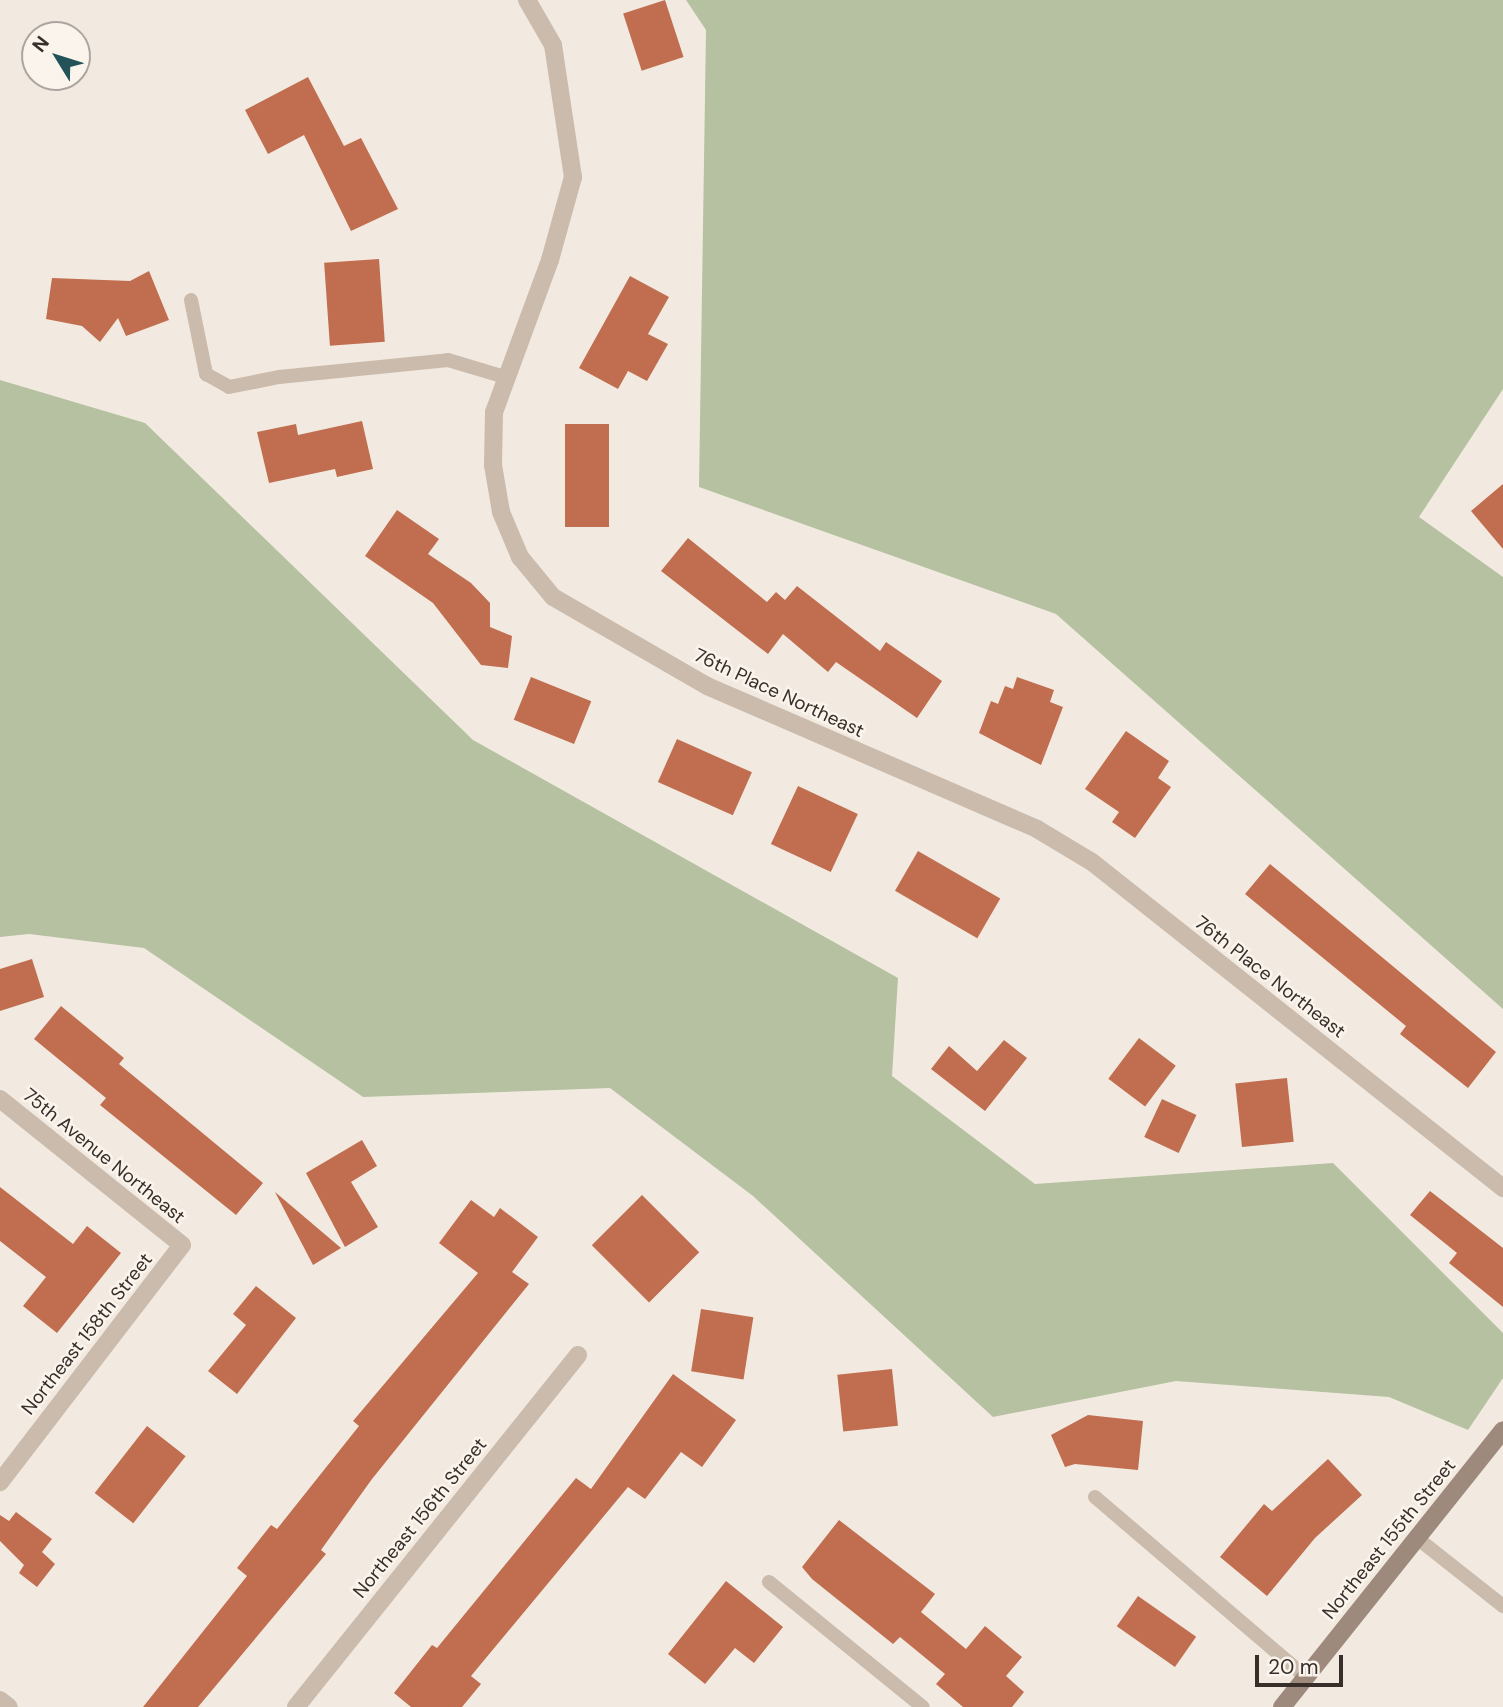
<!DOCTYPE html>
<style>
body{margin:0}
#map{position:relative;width:1503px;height:1707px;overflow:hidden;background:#f2eae0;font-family:"DM Sans",sans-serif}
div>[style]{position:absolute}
.green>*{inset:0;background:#b5c1a0}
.building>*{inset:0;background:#c06e4f;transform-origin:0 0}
.lane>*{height:14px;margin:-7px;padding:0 7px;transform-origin:7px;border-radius:7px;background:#cabbac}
.street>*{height:18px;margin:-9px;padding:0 9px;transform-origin:9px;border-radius:9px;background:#cabbac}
.secondary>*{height:18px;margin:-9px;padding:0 9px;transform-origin:9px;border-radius:9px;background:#9e8a7d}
span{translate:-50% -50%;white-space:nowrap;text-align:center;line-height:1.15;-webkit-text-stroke:5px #faf4ec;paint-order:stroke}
.street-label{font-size:19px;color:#382f2b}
.north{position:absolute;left:21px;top:21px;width:70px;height:70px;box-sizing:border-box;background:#faf4ec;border:2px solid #aca59f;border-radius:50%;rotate:308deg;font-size:19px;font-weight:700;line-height:28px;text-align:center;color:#382f2b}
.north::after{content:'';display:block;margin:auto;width:24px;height:32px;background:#225358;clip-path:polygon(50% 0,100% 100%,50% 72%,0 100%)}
.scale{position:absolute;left:1255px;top:1655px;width:88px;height:32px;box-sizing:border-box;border:4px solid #382f2b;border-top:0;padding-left:9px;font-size:21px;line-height:24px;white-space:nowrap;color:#382f2b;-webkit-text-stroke:5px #faf4ec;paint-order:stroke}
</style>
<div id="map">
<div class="green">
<i style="clip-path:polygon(686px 0,1503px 0,1503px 389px,1419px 517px,1503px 577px,1503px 1009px,1056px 614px,699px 487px,706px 30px)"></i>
<i style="clip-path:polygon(0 380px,145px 423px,473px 740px,898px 978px,892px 1076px,1035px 1184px,1333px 1163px,1503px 1333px,1503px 1378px,1468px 1430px,1389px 1397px,1176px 1381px,993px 1417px,753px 1196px,610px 1088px,363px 1097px,144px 948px,29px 934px,0 937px)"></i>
</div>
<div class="building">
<i style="left:665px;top:0;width:60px;height:44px;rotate:72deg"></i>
<i style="clip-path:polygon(308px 77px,344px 146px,361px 138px,398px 209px,351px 231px,304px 135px,268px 154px,245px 110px)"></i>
<i style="left:379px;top:259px;width:83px;height:55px;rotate:86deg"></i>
<i style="clip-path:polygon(149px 271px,169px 320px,126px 336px,118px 318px,100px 342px,82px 326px,46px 319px,52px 278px,130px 281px)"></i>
<i style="clip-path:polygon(630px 276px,669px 297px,648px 334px,668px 344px,647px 381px,628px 371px,618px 389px,579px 368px)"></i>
<i style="clip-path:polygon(362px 421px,373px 469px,337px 477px,335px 469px,269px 483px,257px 432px,296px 424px,298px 435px)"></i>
<i style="left:565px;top:424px;width:44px;height:103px"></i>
<i style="clip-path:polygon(1503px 484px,1503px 549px,1471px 511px)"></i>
<i style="clip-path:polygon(397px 510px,439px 539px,428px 554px,471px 583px,490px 603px,490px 627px,512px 636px,508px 668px,481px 665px,433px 603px,365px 556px)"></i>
<i style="clip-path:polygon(688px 538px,767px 602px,776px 592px,785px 600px,797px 586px,880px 651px,886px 642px,942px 681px,917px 718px,836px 662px,828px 672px,783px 634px,768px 654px,661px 571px)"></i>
<i style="left:531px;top:677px;width:65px;height:46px;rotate:22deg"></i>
<i style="clip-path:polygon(1017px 677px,1054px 690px,1050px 702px,1063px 707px,1041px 765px,979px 733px,991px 701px,998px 704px,1005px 686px,1013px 689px)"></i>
<i style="clip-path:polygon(1126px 731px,1169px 761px,1158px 778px,1171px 787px,1135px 838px,1112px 822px,1119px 812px,1085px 789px)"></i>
<i style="left:677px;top:739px;width:82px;height:47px;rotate:24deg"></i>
<i style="left:798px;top:786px;width:66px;height:64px;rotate:25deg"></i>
<i style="left:918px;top:851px;width:95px;height:46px;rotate:30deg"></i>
<i style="clip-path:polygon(1270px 864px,1496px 1052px,1468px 1088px,1400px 1034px,1406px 1026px,1245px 894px)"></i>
<i style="clip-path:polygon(32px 959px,44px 997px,0 1011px,0 969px)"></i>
<i style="clip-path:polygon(61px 1006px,124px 1058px,119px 1064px,263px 1183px,236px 1215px,100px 1105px,106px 1098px,34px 1039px)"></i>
<i style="left:1139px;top:1038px;width:46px;height:51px;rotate:37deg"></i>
<i style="clip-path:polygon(1004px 1040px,1027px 1058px,985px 1111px,931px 1069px,949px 1046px,977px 1071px)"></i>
<i style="left:1287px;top:1078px;width:64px;height:52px;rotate:84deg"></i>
<i style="left:1162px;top:1099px;width:38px;height:42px;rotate:25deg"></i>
<i style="clip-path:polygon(362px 1140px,377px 1166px,351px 1182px,378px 1227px,345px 1247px,306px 1173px)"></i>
<i style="clip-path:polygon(0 1187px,73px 1244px,87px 1226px,121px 1253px,57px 1333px,23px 1306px,46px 1277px,0 1241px)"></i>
<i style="clip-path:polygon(1430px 1191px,1503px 1248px,1503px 1307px,1449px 1263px,1457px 1253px,1410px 1215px)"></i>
<i style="clip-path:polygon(275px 1192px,341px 1248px,313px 1265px)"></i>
<i style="left:642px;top:1195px;width:81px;height:71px;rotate:45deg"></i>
<i style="clip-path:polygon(471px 1200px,494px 1217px,500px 1208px,538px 1237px,512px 1272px,529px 1284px,372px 1479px,321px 1550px,326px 1554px,198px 1707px,143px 1707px,247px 1576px,237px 1568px,271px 1525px,277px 1529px,359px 1426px,353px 1421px,478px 1273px,439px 1243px)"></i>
<i style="clip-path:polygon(256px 1286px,296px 1318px,237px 1394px,208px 1371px,246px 1325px,233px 1314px)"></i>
<i style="left:701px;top:1309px;width:53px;height:63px;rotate:9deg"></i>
<i style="left:892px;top:1369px;width:57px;height:55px;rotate:84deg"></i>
<i style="clip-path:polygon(673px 1374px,736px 1420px,702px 1467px,681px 1452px,645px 1499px,628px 1487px,471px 1676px,481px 1684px,462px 1707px,411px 1707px,394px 1693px,432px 1645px,437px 1648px,576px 1478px,591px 1489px)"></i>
<i style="clip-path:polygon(1088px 1415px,1143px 1421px,1138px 1470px,1075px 1464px,1065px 1467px,1051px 1435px)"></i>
<i style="left:147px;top:1426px;width:49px;height:85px;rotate:38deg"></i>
<i style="clip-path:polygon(1328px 1459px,1362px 1495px,1315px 1538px,1267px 1596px,1220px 1557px,1264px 1504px,1272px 1511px)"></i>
<i style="clip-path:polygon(16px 1512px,52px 1539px,42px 1552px,55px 1564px,37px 1587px,19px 1573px,24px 1565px,0 1541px,0 1515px,9px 1521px)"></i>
<i style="clip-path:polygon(839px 1520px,935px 1594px,921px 1612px,966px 1649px,985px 1626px,1022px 1657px,1006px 1676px,1024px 1692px,1012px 1707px,963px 1707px,936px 1684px,945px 1674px,900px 1637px,893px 1644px,812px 1579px,802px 1567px)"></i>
<i style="clip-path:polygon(726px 1581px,783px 1627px,754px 1663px,735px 1648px,705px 1684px,668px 1654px)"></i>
<i style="left:1138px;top:1596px;width:71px;height:37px;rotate:35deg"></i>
</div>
<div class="lane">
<i style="left:191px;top:300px;width:76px;rotate:78.5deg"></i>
<i style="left:206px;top:374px;width:26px;rotate:29deg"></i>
<i style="left:229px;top:387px;width:51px;rotate:-11.3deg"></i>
<i style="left:279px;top:377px;width:170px;rotate:-5.7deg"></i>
<i style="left:448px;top:360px;width:59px;rotate:16.6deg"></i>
<i style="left:1095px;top:1497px;width:277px;rotate:40.5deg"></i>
<i style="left:1417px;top:1538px;width:110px;rotate:38.3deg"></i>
<i style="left:769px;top:1582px;width:198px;rotate:39.1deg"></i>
</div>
<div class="street">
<i style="left:527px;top:0;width:52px;rotate:60deg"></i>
<i style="left:553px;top:45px;width:134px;rotate:81.4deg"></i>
<i style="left:573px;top:177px;width:86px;rotate:105.5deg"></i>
<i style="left:550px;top:260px;width:162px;rotate:110.2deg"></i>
<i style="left:494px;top:412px;width:53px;rotate:91.1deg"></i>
<i style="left:493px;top:465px;width:48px;rotate:80.3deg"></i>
<i style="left:501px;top:512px;width:49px;rotate:67.1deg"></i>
<i style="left:520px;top:557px;width:52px;rotate:50.5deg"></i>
<i style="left:553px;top:597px;width:178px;rotate:30deg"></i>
<i style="left:707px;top:686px;width:360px;rotate:23.4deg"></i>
<i style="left:1037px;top:829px;width:64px;rotate:31deg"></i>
<i style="left:1092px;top:862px;width:525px;rotate:38.42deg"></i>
<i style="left:0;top:1099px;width:233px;rotate:38.7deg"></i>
<i style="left:182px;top:1245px;width:299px;rotate:127.5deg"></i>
<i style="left:0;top:1700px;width:11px;rotate:38deg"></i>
<i style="left:296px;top:1707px;width:451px;rotate:-51.3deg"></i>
</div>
<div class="secondary">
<i style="left:1282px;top:1707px;width:354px;rotate:-51.4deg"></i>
</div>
<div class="street-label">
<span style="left:779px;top:693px;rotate:25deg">76th Place Northeast</span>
<span style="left:1270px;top:977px;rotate:38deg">76th Place Northeast</span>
<span style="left:104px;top:1156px;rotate:39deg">75th Avenue Northeast</span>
<span style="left:87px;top:1334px;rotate:-52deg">Northeast 158th Street</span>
<span style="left:420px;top:1518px;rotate:-51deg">Northeast 156th Street</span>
<span style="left:1389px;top:1539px;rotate:-51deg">Northeast 155th Street</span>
</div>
<div class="north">N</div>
<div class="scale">20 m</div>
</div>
